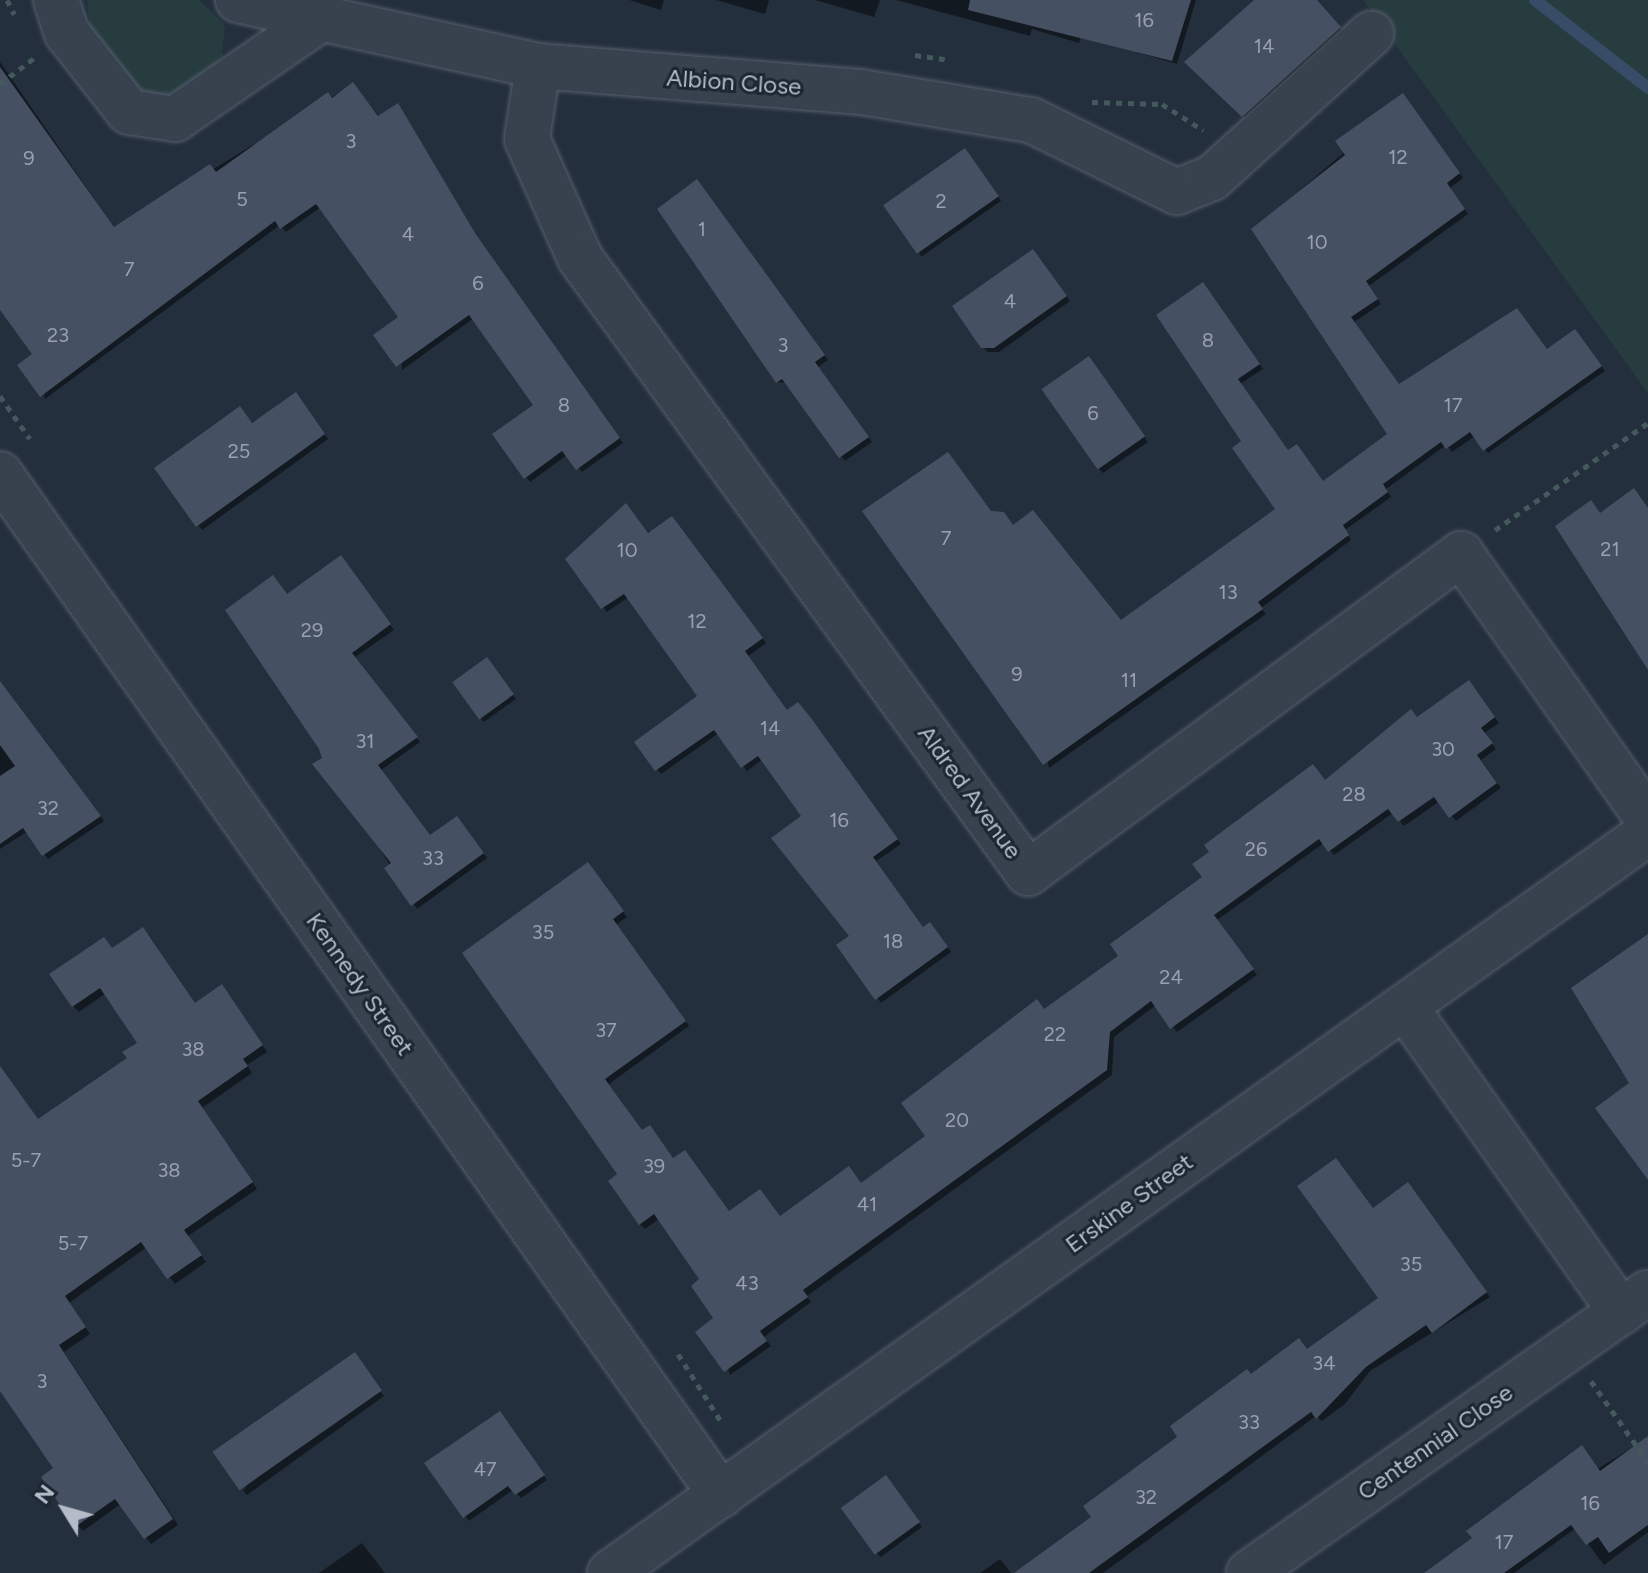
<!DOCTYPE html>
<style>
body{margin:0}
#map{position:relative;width:1648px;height:1573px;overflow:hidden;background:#242f3e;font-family:Figtree,sans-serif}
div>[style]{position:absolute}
.green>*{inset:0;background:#263c3f}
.shadow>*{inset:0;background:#0007;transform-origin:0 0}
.stream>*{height:12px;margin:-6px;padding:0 6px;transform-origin:6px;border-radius:6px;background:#394c67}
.building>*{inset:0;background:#455162;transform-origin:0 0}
.path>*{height:5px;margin-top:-2.5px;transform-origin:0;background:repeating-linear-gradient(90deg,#44595c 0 6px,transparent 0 12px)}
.roads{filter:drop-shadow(0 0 2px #565f6c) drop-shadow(0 0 2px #565f6c)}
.minor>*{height:44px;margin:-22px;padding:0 22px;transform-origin:22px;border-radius:22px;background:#38414e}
span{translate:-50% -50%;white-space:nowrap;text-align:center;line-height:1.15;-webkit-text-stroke:6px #1d2633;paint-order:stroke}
.number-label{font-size:20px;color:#98a1af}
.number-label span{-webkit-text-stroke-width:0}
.street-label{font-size:24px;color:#b4bcc9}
.north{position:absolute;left:24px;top:1469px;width:80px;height:80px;-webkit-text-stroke:6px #1d2633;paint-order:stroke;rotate:307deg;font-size:22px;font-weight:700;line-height:32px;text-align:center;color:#b4bcc9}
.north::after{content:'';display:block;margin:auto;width:28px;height:36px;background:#b4bcc9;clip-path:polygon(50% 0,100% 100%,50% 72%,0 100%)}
</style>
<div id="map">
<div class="green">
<i style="clip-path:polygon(199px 0,225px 25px,222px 55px,207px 81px,146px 101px,93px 55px,87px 0)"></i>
<i style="clip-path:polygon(1363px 0,1648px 0,1648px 393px)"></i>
</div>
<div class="shadow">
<i style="clip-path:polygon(629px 0,664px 0,661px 10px)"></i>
<i style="clip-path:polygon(716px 0,769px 0,765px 14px)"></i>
<i style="clip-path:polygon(815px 0,880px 0,874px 17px)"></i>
<i style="clip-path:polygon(896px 0,1196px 0,1177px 64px,1081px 36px,1079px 43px,1032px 29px,1030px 36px)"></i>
<i style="clip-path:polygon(1257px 0,1314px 0,1344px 33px,1248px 120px,1187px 62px)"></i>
<i style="clip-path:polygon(0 62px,115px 229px,353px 84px,479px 239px,623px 443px,582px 472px,567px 455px,530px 482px,494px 435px,536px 405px,474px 318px,402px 370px,400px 318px,321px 207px,286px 232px,280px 225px,45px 399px,35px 354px,0 310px)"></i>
<i style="clip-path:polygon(1407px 99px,1463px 178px,1450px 188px,1468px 214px,1369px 286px,1381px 304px,1354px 322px,1400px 387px,1548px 352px,1579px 335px,1605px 371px,1488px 453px,1475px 436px,1452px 452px,1446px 445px,1386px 489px,1391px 497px,1345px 530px,1351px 540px,1261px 608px,1266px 614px,1049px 768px,991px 513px,1121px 622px,1278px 509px,1244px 442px,1207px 289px,1263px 369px,1240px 384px,1289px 452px,1324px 483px,1389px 435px,1254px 229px)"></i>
<i style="left:969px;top:155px;width:56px;height:97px;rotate:55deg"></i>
<i style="clip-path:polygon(701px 186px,828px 360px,818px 367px,872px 442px,845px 461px,787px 383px,778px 382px)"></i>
<i style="clip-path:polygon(1037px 255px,1070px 301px,999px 352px,988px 352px,983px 347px)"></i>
<i style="clip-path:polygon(1093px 363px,1148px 442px,1103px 473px,1099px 469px)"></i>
<i style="clip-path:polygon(300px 399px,328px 439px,202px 530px,156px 468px)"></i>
<i style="clip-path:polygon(676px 523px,766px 643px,748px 656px,788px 712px,815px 725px,901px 844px,875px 862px,924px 929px,934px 929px,951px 952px,881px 1003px,839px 946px,852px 936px,804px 816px,763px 759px,747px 771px,719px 733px,661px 774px,637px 742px,700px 697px,629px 597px,607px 612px,567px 559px)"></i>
<i style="clip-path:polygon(345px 562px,394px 630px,354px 658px,420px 742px,381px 770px,430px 837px,461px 822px,487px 858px,417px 909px,324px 758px,287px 596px)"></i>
<i style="clip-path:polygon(491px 664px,516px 699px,484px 722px,480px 717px)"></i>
<i style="clip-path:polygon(0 682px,104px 821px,48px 859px,28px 831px,0 849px)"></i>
<i style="clip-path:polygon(1473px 687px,1499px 723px,1484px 733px,1496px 749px,1481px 760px,1501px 788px,1456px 821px,1440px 801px,1404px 826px,1393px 813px,1334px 855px,1324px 843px,1217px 920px,1257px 975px,1177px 1032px,1156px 1005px,1114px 1037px,1112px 1075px,807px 1296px,811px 1302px,764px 1337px,771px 1346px,730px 1375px,702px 1280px,659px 1219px,645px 1229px,640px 1224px,620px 1174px,465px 954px,593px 870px,627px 917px,616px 925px,689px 1026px,609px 1084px,643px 1132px,730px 1213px,781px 1218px,862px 1185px,927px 1136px,1045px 1011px,1121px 956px,1205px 878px,1325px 782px)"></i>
<i style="clip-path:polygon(149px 935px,196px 1005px,228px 993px,267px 1052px,247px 1065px,252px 1073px,202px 1108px,257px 1189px,188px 1236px,206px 1262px,175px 1284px,147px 1247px,69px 1303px,90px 1334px,64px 1352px,178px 1525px,151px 1544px,121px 1504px,83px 1531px,77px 1525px,56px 1469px,0 1388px,0 1075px,38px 1121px,129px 1059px,140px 1043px,106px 993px,79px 1012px,73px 1006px,113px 950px)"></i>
<i style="clip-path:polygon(1412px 1189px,1490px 1297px,1370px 1371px,1345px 1404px,1322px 1421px,1316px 1416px,1103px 1573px,1017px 1573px,1093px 1517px,1252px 1376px,1308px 1351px,1380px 1298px,1373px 1210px)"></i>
<i style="clip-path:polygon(354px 1355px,384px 1396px,247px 1495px,243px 1491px,308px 1397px,303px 1390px)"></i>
<i style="clip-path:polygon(504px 1418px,547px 1480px,521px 1498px,513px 1490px,469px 1521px,427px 1463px)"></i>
<i style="clip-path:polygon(1648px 1438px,1648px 1532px,1604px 1565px,1576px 1528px,1514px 1573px,1427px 1573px)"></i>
<i style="clip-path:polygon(890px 1482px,922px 1527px,881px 1557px,876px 1553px)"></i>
<i style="clip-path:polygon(362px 1543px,385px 1573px,319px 1573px)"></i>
<i style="clip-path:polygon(1000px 1559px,1011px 1573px,980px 1573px)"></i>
</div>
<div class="stream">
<i style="left:1535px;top:0;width:143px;rotate:37.9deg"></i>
</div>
<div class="building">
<i style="clip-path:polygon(970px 0,1191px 0,1172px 61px,968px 10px)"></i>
<i style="clip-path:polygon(1254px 0,1317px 0,1341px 27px,1242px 117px,1184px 62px)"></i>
<i style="clip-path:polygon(0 67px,114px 227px,210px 164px,216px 172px,328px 92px,332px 98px,353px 82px,378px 116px,398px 103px,475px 233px,620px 438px,576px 470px,562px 451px,524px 479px,492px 434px,533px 405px,469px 315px,396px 367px,373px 335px,398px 317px,316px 204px,280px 229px,275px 221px,40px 397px,17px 365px,32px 354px,0 310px)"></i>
<i style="clip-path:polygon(1403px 93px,1460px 173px,1447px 183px,1465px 209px,1366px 281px,1378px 299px,1351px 317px,1399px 384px,1517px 308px,1547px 349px,1575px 329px,1602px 366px,1483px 451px,1470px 432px,1446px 449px,1441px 442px,1383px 484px,1388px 492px,1343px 525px,1349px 535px,1258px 602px,1263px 609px,1043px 765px,862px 511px,948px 452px,991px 511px,1004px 512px,1013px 525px,1033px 510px,1121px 620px,1275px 509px,1232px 448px,1241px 441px,1156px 315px,1203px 282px,1260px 364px,1238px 379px,1288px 450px,1297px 444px,1323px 481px,1387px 434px,1251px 229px,1345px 155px,1335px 141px)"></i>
<i style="left:965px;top:148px;width:59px;height:100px;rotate:55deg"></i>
<i style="clip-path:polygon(697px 179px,825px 355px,815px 362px,869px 437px,839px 458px,782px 379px,776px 383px,657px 209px)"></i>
<i style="clip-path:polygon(1033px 249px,1067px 296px,994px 348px,981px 348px,952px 306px)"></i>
<i style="left:1089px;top:356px;width:98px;height:58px;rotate:55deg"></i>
<i style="clip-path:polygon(296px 392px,325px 434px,196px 527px,154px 468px,240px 406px,252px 423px)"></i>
<i style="clip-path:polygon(1634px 488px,1648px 508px,1648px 670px,1555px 526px,1591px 500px,1600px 513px)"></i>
<i style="clip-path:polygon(626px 503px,648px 533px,672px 516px,763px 638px,745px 651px,787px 710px,798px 702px,811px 718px,898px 839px,873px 857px,923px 927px,930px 922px,948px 947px,875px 1000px,836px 945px,849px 936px,771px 838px,801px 816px,758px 756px,741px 768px,714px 730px,655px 771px,634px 742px,697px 696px,624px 594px,601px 609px,565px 559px)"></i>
<i style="clip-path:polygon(341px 555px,391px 624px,352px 653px,418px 737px,378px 765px,430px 835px,457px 816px,484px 853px,411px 906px,384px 868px,391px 863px,312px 764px,322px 758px,319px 749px,225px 610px,273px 575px,287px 594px)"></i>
<i style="left:487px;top:657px;width:46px;height:43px;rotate:54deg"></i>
<i style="clip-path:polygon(1469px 680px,1495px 717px,1481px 728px,1493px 743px,1477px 755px,1497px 783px,1449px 818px,1434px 797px,1398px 822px,1388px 809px,1328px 852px,1319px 839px,1214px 915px,1254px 969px,1170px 1029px,1151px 1001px,1110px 1032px,1107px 1070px,803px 1290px,808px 1297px,760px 1331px,767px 1341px,724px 1372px,695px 1332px,713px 1318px,691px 1286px,699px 1279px,654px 1214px,639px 1225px,608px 1181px,617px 1174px,462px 953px,588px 862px,624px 911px,613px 919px,686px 1021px,605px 1079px,642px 1130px,650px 1125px,673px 1158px,685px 1150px,729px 1211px,760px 1189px,780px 1216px,849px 1166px,861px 1183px,925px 1136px,901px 1103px,1037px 999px,1044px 1009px,1118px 956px,1110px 944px,1202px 877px,1192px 864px,1209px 852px,1204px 845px,1313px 764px,1325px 780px,1411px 709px,1417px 717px)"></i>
<i style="clip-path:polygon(0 681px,101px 816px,42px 856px,23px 828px,0 844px,0 776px,15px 766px,0 745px)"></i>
<i style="clip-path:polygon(143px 927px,195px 1003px,222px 984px,263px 1045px,243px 1059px,248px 1066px,198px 1101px,253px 1182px,184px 1230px,202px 1255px,167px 1279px,141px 1242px,65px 1296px,86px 1327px,59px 1345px,173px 1519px,144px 1539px,115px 1499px,75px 1527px,41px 1477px,53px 1468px,0 1391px,0 1066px,38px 1119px,127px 1058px,122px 1052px,137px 1043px,100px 988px,72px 1007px,49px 974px,104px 937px,112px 948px)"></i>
<i style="clip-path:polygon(1648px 934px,1648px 1180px,1595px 1108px,1629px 1083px,1571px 988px)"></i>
<i style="clip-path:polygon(1336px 1158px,1373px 1208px,1408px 1182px,1487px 1292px,1432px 1333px,1426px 1325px,1366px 1367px,1316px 1419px,1311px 1412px,1089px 1573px,1014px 1573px,1091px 1517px,1083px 1506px,1177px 1437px,1170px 1426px,1247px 1369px,1251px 1374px,1299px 1338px,1307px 1349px,1378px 1298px,1297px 1186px)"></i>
<i style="left:355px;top:1352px;width:47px;height:174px;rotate:55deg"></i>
<i style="clip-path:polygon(500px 1411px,545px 1475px,515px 1495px,508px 1486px,463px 1518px,424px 1463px)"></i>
<i style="clip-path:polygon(1648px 1436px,1648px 1525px,1609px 1553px,1598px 1537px,1586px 1545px,1571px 1525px,1504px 1573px,1424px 1573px,1472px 1538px,1466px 1531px,1582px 1445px,1600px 1471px)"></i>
<i style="left:886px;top:1475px;width:58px;height:56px;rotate:54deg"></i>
</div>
<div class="path">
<i style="left:7px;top:0;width:16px;rotate:63deg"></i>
<i style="left:915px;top:55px;width:30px;rotate:8deg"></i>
<i style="left:0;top:84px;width:43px;rotate:-37.4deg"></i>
<i style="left:1092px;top:102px;width:70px;rotate:1.6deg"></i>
<i style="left:1162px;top:104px;width:49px;rotate:32.4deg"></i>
<i style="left:0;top:396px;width:52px;rotate:55.1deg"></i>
<i style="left:1495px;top:530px;width:187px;rotate:-35deg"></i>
<i style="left:678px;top:1354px;width:82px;rotate:57.5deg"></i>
<i style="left:1591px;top:1381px;width:99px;rotate:54.9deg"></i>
</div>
<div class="roads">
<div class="minor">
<i style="left:56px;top:0;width:35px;rotate:72deg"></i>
<i style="left:67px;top:33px;width:100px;rotate:51.9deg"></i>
<i style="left:129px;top:112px;width:47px;rotate:8.7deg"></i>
<i style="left:175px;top:119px;width:175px;rotate:-34.5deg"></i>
<i style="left:238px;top:0;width:307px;rotate:12.4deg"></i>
<i style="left:538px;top:66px;width:324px;rotate:4.6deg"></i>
<i style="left:861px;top:92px;width:172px;rotate:9.4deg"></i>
<i style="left:1031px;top:120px;width:163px;rotate:26.3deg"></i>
<i style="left:1177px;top:192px;width:38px;rotate:-22deg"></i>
<i style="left:1212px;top:178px;width:215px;rotate:-42.2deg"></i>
<i style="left:538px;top:66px;width:74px;rotate:98.6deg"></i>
<i style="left:527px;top:139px;width:130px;rotate:66deg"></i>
<i style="left:580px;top:258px;width:761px;rotate:53.93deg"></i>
<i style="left:1028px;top:873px;width:538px;rotate:-36.38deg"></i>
<i style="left:1461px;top:554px;width:324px;rotate:54.8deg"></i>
<i style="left:0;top:474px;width:1250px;rotate:54.77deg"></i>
<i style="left:1405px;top:1007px;width:374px;rotate:54.7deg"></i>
<i style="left:610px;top:1573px;width:1275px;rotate:-35.49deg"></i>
<i style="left:1249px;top:1573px;width:487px;rotate:-35.1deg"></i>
</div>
</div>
<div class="number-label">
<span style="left:1144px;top:20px">16</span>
<span style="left:1264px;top:46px">14</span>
<span style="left:351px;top:141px">3</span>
<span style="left:1398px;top:157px">12</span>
<span style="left:29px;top:158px">9</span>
<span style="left:242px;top:199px">5</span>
<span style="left:941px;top:201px">2</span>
<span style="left:702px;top:229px">1</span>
<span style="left:408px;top:234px">4</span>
<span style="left:1317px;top:242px">10</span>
<span style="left:129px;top:269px">7</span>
<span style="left:478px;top:283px">6</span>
<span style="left:1010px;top:301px">4</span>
<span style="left:58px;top:335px">23</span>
<span style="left:1208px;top:340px">8</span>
<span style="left:783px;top:345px">3</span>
<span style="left:564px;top:405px">8</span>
<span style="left:1453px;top:405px">17</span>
<span style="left:1093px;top:413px">6</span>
<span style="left:239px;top:451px">25</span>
<span style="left:946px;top:538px">7</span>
<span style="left:1610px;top:549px">21</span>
<span style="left:627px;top:550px">10</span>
<span style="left:1228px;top:592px">13</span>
<span style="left:697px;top:621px">12</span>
<span style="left:312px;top:630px">29</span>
<span style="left:1017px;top:674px">9</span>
<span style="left:1129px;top:680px">11</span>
<span style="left:770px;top:728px">14</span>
<span style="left:365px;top:741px">31</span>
<span style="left:1443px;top:749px">30</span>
<span style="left:1354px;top:794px">28</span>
<span style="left:48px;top:808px">32</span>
<span style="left:839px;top:820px">16</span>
<span style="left:1256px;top:849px">26</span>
<span style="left:433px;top:858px">33</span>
<span style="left:543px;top:932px">35</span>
<span style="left:893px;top:941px">18</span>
<span style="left:1171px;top:977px">24</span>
<span style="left:606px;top:1030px">37</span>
<span style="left:1055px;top:1034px">22</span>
<span style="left:193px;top:1049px">38</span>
<span style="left:957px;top:1120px">20</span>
<span style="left:26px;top:1160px">5-7</span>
<span style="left:654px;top:1166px">39</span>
<span style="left:169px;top:1170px">38</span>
<span style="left:867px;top:1204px">41</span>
<span style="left:73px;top:1243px">5-7</span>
<span style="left:1411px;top:1264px">35</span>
<span style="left:747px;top:1283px">43</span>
<span style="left:1324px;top:1363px">34</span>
<span style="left:42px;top:1381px">3</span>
<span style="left:1249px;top:1422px">33</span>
<span style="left:485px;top:1469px">47</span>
<span style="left:1146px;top:1497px">32</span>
<span style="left:1590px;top:1503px">16</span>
<span style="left:1504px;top:1542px">17</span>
</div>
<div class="street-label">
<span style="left:734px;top:82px;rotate:4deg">Albion Close</span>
<span style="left:970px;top:792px;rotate:54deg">Aldred Avenue</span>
<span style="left:360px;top:984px;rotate:55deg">Kennedy Street</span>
<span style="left:1129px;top:1203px;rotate:-36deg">Erskine Street</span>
<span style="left:1435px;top:1442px;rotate:-35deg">Centennial Close</span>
</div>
<div class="north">N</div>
</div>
